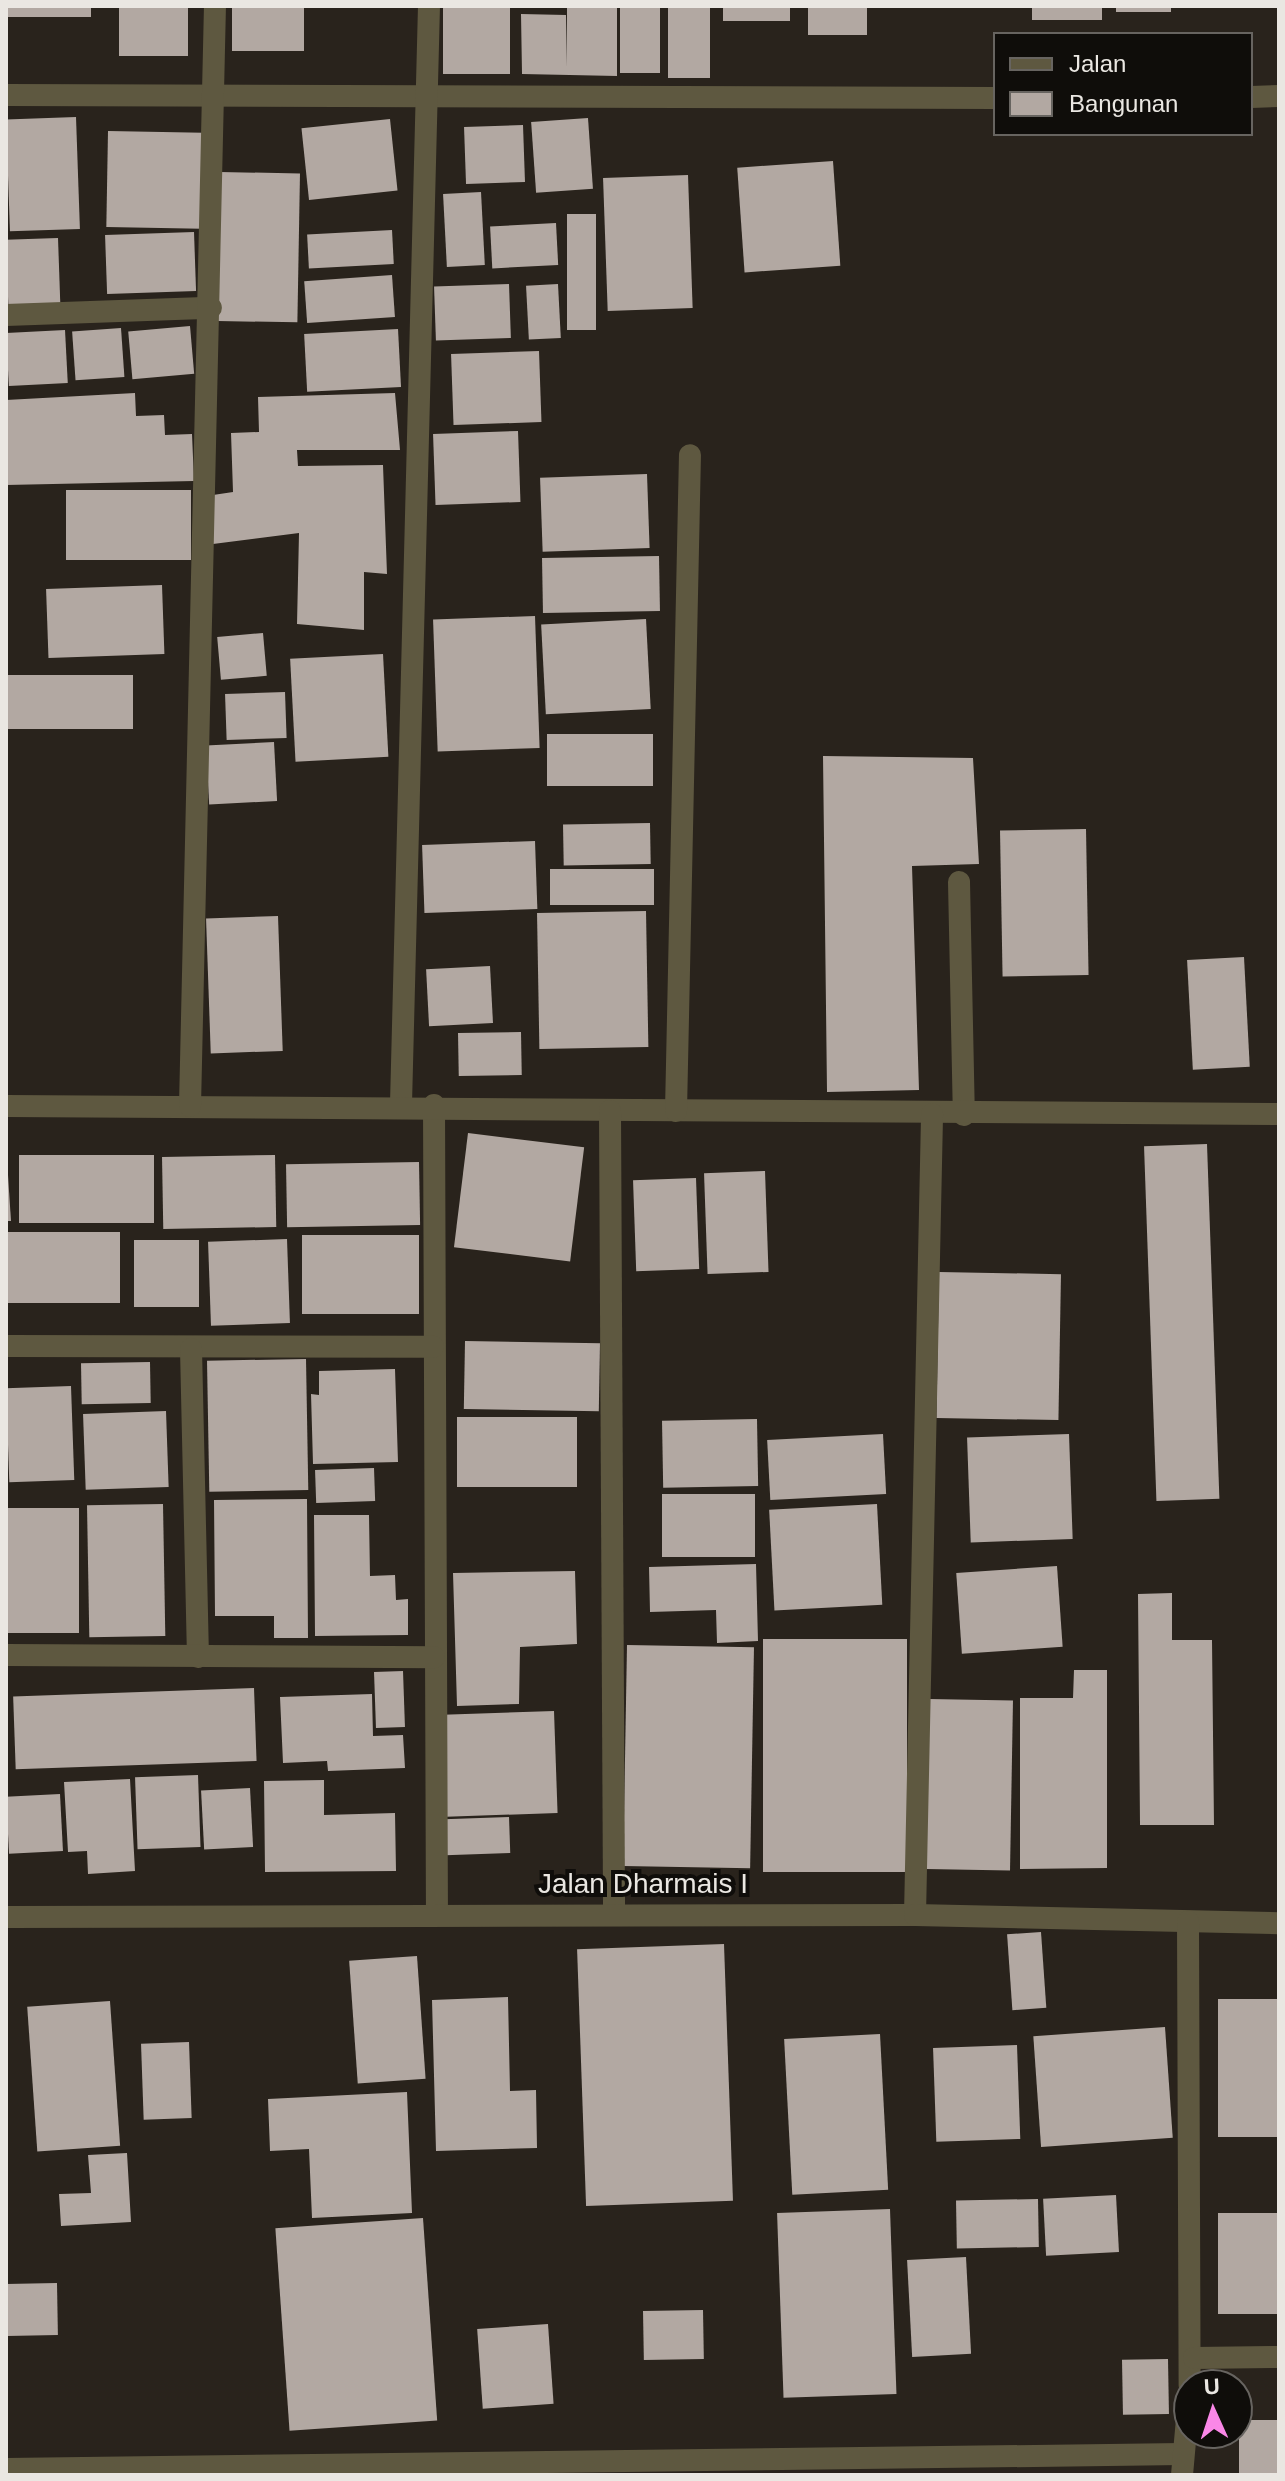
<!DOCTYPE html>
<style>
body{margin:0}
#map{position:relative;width:1285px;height:2481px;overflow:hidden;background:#29231c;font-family:Arial,sans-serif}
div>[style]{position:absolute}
.building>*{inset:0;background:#b2a8a2;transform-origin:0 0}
.service>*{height:22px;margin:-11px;padding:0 11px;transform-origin:11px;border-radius:11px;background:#5e5840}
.minor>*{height:22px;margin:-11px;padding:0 11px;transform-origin:11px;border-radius:11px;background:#5e5840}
span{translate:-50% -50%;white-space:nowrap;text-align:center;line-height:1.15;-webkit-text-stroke:8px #0f0d0a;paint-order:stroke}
.street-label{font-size:28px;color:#eae7e2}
.frame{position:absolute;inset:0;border:8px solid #eae7e2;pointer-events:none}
.legend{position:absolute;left:993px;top:32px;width:260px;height:104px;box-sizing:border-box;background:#0f0d0a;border:2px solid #676460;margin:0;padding:10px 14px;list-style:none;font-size:24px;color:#eae7e2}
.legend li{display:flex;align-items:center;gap:16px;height:40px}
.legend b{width:40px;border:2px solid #676460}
.north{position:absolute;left:1173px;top:2369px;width:80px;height:80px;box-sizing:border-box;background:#0f0d0a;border:2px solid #676460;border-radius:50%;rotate:357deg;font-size:22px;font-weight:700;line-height:32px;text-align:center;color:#eae7e2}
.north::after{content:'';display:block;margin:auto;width:28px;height:36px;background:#fa87e7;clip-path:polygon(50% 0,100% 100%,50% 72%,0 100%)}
</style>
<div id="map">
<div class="building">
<i style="left:8px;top:6px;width:83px;height:11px"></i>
<i style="left:119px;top:6px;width:69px;height:50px"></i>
<i style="left:232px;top:6px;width:72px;height:45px"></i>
<i style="left:443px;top:6px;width:67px;height:68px"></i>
<i style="clip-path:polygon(567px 6px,617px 6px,617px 76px,522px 74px,521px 14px,566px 15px,567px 67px)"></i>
<i style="left:620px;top:6px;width:40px;height:67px"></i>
<i style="left:710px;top:6px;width:72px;height:42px;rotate:90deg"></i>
<i style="left:723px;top:6px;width:67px;height:15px"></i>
<i style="left:808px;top:6px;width:59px;height:29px"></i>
<i style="left:1032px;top:6px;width:70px;height:14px"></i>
<i style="left:1116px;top:6px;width:55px;height:6px"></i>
<i style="left:76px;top:117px;width:112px;height:70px;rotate:88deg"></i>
<i style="left:588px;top:118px;width:71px;height:57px;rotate:86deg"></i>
<i style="left:390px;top:119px;width:72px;height:89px;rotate:84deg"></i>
<i style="left:523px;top:125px;width:57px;height:59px;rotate:88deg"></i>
<i style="left:108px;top:131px;width:95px;height:96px;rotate:1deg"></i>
<i style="left:833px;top:161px;width:105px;height:96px;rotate:86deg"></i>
<i style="left:220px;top:172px;width:80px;height:149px;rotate:1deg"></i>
<i style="left:688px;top:175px;width:133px;height:85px;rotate:88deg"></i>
<i style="left:481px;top:192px;width:73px;height:38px;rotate:87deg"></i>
<i style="left:567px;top:214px;width:29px;height:116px"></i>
<i style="left:556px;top:223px;width:42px;height:66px;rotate:87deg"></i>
<i style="left:392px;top:230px;width:34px;height:85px;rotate:87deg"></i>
<i style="left:194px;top:232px;width:59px;height:89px;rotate:88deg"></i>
<i style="left:58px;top:238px;width:69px;height:52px;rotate:88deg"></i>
<i style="left:392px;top:275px;width:42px;height:88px;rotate:86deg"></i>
<i style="left:509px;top:284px;width:54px;height:75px;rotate:88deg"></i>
<i style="left:558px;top:284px;width:54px;height:32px;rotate:87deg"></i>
<i style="left:190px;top:326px;width:48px;height:62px;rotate:85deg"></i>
<i style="left:121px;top:328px;width:49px;height:49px;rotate:86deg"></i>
<i style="left:398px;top:329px;width:58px;height:94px;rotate:87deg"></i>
<i style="left:65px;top:330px;width:53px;height:59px;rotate:87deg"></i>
<i style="left:539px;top:351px;width:71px;height:88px;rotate:88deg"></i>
<i style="clip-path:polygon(135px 393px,136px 416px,164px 415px,165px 435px,192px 434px,194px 481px,6px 485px,6px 400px)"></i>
<i style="clip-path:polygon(395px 393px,400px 450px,297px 450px,298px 466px,383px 465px,387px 574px,364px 572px,364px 630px,297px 624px,299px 533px,213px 544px,213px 495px,233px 492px,231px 433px,259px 432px,258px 397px)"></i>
<i style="left:518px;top:431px;width:71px;height:85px;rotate:88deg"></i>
<i style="left:647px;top:474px;width:74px;height:107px;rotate:88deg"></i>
<i style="left:66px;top:490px;width:125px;height:70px"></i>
<i style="left:659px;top:556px;width:55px;height:117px;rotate:89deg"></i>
<i style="left:162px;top:585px;width:69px;height:116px;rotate:88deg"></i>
<i style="left:535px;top:616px;width:132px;height:102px;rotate:88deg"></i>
<i style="left:646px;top:619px;width:90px;height:105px;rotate:87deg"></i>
<i style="left:263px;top:633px;width:43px;height:46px;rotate:85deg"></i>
<i style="left:383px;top:654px;width:103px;height:93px;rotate:87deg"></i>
<i style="left:133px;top:675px;width:54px;height:127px;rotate:90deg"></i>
<i style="left:285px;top:692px;width:46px;height:60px;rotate:88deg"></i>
<i style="left:653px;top:734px;width:52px;height:106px;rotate:90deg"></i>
<i style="left:274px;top:742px;width:59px;height:68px;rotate:87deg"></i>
<i style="clip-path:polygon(823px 756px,973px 758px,979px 864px,912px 866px,919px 1090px,827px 1092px)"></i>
<i style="left:650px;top:823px;width:41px;height:87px;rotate:89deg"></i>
<i style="left:1086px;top:829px;width:146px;height:86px;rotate:89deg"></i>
<i style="left:535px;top:841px;width:68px;height:113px;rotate:88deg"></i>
<i style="left:654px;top:869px;width:36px;height:104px;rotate:90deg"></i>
<i style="left:646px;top:911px;width:136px;height:109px;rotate:89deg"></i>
<i style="left:278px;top:916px;width:135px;height:72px;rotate:88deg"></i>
<i style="left:1244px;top:957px;width:110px;height:57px;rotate:87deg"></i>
<i style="left:490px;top:966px;width:57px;height:64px;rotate:87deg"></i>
<i style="left:521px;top:1032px;width:43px;height:63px;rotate:89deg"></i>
<i style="left:468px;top:1133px;width:117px;height:115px;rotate:7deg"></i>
<i style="left:1207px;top:1144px;width:355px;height:63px;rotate:88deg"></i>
<i style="clip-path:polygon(6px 1145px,11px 1221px,6px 1221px)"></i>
<i style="left:154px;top:1155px;width:68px;height:135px;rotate:90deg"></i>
<i style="left:275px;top:1155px;width:72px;height:113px;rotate:89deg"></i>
<i style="left:419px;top:1162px;width:63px;height:133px;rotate:89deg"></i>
<i style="left:765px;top:1171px;width:101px;height:61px;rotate:88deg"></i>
<i style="left:696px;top:1178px;width:91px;height:63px;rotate:88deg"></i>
<i style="left:6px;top:1232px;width:114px;height:71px"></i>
<i style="left:302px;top:1235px;width:117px;height:79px"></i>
<i style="left:287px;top:1239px;width:84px;height:79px;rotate:88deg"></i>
<i style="left:134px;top:1240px;width:65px;height:67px"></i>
<i style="left:939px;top:1272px;width:122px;height:146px;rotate:1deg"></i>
<i style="left:465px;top:1341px;width:135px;height:68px;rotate:1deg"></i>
<i style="left:306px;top:1359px;width:131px;height:99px;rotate:89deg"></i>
<i style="left:150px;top:1362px;width:41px;height:69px;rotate:89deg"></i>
<i style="clip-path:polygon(395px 1369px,398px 1462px,313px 1464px,311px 1394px,319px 1395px,319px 1371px)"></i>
<i style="left:71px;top:1386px;width:94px;height:65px;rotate:88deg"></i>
<i style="left:166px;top:1411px;width:76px;height:83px;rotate:88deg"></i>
<i style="left:457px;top:1417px;width:120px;height:70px"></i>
<i style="left:757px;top:1419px;width:67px;height:95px;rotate:89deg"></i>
<i style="left:883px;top:1434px;width:60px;height:116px;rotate:87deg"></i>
<i style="left:1069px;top:1434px;width:105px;height:102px;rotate:88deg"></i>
<i style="left:374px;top:1468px;width:33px;height:59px;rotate:88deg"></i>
<i style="left:662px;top:1494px;width:93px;height:63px"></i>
<i style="clip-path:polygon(307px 1499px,308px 1638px,274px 1638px,274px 1616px,215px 1616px,214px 1500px)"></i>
<i style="left:163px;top:1504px;width:132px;height:76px;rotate:89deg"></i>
<i style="left:877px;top:1504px;width:101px;height:108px;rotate:87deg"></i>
<i style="left:79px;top:1508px;width:125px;height:73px;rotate:90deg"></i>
<i style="clip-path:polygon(314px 1515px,369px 1515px,370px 1576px,395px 1575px,396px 1600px,408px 1599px,408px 1635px,315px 1636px)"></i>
<i style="clip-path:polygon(756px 1564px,758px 1641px,717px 1643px,716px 1610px,650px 1612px,649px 1567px)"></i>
<i style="left:1057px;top:1566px;width:81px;height:101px;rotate:86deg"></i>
<i style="clip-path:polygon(575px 1571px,577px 1644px,520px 1647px,519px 1704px,457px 1706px,453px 1573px)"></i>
<i style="clip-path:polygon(1172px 1593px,1172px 1640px,1212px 1640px,1214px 1825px,1140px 1825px,1138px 1594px)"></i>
<i style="left:763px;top:1639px;width:144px;height:233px"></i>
<i style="left:627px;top:1645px;width:127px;height:221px;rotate:1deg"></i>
<i style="clip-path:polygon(1074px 1670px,1107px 1670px,1107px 1868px,1020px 1869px,1020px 1698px,1073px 1698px)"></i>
<i style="left:403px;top:1671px;width:56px;height:29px;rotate:88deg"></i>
<i style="left:254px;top:1688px;width:73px;height:241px;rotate:88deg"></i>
<i style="clip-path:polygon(372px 1694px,373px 1736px,403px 1735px,405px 1768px,328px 1771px,327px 1761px,283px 1763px,280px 1697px)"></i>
<i style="left:929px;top:1699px;width:84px;height:170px;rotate:1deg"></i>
<i style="left:554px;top:1711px;width:102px;height:111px;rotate:88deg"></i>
<i style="left:198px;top:1775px;width:72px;height:63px;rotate:88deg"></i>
<i style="clip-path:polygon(130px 1779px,135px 1871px,88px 1874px,87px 1851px,68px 1852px,64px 1782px)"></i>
<i style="clip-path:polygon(324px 1780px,324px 1815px,395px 1813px,396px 1871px,265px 1872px,264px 1781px)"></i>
<i style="left:250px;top:1788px;width:59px;height:49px;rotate:87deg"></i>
<i style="left:60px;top:1794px;width:57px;height:54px;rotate:87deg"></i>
<i style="left:509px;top:1817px;width:36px;height:65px;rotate:88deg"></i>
<i style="left:1041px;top:1932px;width:76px;height:34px;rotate:86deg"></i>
<i style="left:724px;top:1944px;width:257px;height:147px;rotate:88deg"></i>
<i style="left:417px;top:1956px;width:123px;height:68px;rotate:86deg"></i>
<i style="clip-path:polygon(508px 1997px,510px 2091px,536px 2090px,537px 2148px,436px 2151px,432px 2000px)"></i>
<i style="left:1279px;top:1999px;width:138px;height:61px;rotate:90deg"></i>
<i style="left:110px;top:2001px;width:145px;height:83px;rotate:86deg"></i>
<i style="left:1165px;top:2027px;width:111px;height:132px;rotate:86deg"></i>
<i style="left:880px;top:2034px;width:156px;height:96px;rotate:87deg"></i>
<i style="left:189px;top:2042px;width:76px;height:48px;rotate:88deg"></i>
<i style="left:1017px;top:2045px;width:94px;height:84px;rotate:88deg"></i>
<i style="clip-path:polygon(407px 2092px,412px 2213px,312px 2218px,309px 2149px,270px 2151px,268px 2099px)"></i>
<i style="clip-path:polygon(127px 2153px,131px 2222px,61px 2226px,59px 2194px,91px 2193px,88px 2155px)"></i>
<i style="left:1116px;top:2195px;width:57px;height:73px;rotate:87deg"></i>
<i style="left:1038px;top:2199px;width:48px;height:82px;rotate:89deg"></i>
<i style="left:890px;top:2209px;width:185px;height:113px;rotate:88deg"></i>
<i style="left:1279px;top:2213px;width:101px;height:61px;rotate:90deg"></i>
<i style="left:423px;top:2218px;width:203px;height:148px;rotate:86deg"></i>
<i style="left:966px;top:2257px;width:97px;height:59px;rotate:87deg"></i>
<i style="left:57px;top:2283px;width:52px;height:51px;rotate:89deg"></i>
<i style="left:703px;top:2310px;width:49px;height:60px;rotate:89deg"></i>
<i style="left:548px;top:2324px;width:80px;height:71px;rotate:86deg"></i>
<i style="left:1168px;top:2359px;width:55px;height:46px;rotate:89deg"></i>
<i style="left:1279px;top:2420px;width:55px;height:40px;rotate:90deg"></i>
</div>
<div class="service">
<i style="left:959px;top:882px;width:233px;rotate:88.8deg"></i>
</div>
<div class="minor">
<i style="left:6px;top:95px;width:989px;rotate:0.17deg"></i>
<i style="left:1251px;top:97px;width:28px;rotate:-2deg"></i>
<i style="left:6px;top:315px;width:205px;rotate:-2deg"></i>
<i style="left:401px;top:1104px;width:1098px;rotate:-88.54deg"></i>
<i style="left:434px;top:1105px;width:808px;rotate:89.79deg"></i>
<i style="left:6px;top:1106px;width:1273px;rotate:0.36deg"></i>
<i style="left:190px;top:1106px;width:1100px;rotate:-88.7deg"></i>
<i style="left:610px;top:1111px;width:803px;rotate:89.71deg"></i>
<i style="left:676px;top:1111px;width:656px;rotate:-88.78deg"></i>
<i style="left:6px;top:1346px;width:427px;rotate:0.1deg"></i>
<i style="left:191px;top:1349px;width:308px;rotate:88.7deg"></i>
<i style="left:6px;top:1655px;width:428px;rotate:0.3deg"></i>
<i style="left:915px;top:1915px;width:801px;rotate:-88.78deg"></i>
<i style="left:6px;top:1917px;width:909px;rotate:-0.13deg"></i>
<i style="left:915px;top:1915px;width:364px;rotate:1.3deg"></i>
<i style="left:1188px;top:1922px;width:463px;rotate:89.8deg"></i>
<i style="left:1194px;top:2358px;width:85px;rotate:-0.7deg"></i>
<i style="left:6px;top:2469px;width:1176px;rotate:-0.73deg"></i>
<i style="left:1182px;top:2475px;width:79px;rotate:-84.9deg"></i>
</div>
<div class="street-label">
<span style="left:643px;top:1884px">Jalan Dharmais I</span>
</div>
<div class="frame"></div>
<ul class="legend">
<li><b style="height:10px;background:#5e5840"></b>Jalan</li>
<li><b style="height:22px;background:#b2a8a2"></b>Bangunan</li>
</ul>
<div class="north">U</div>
</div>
